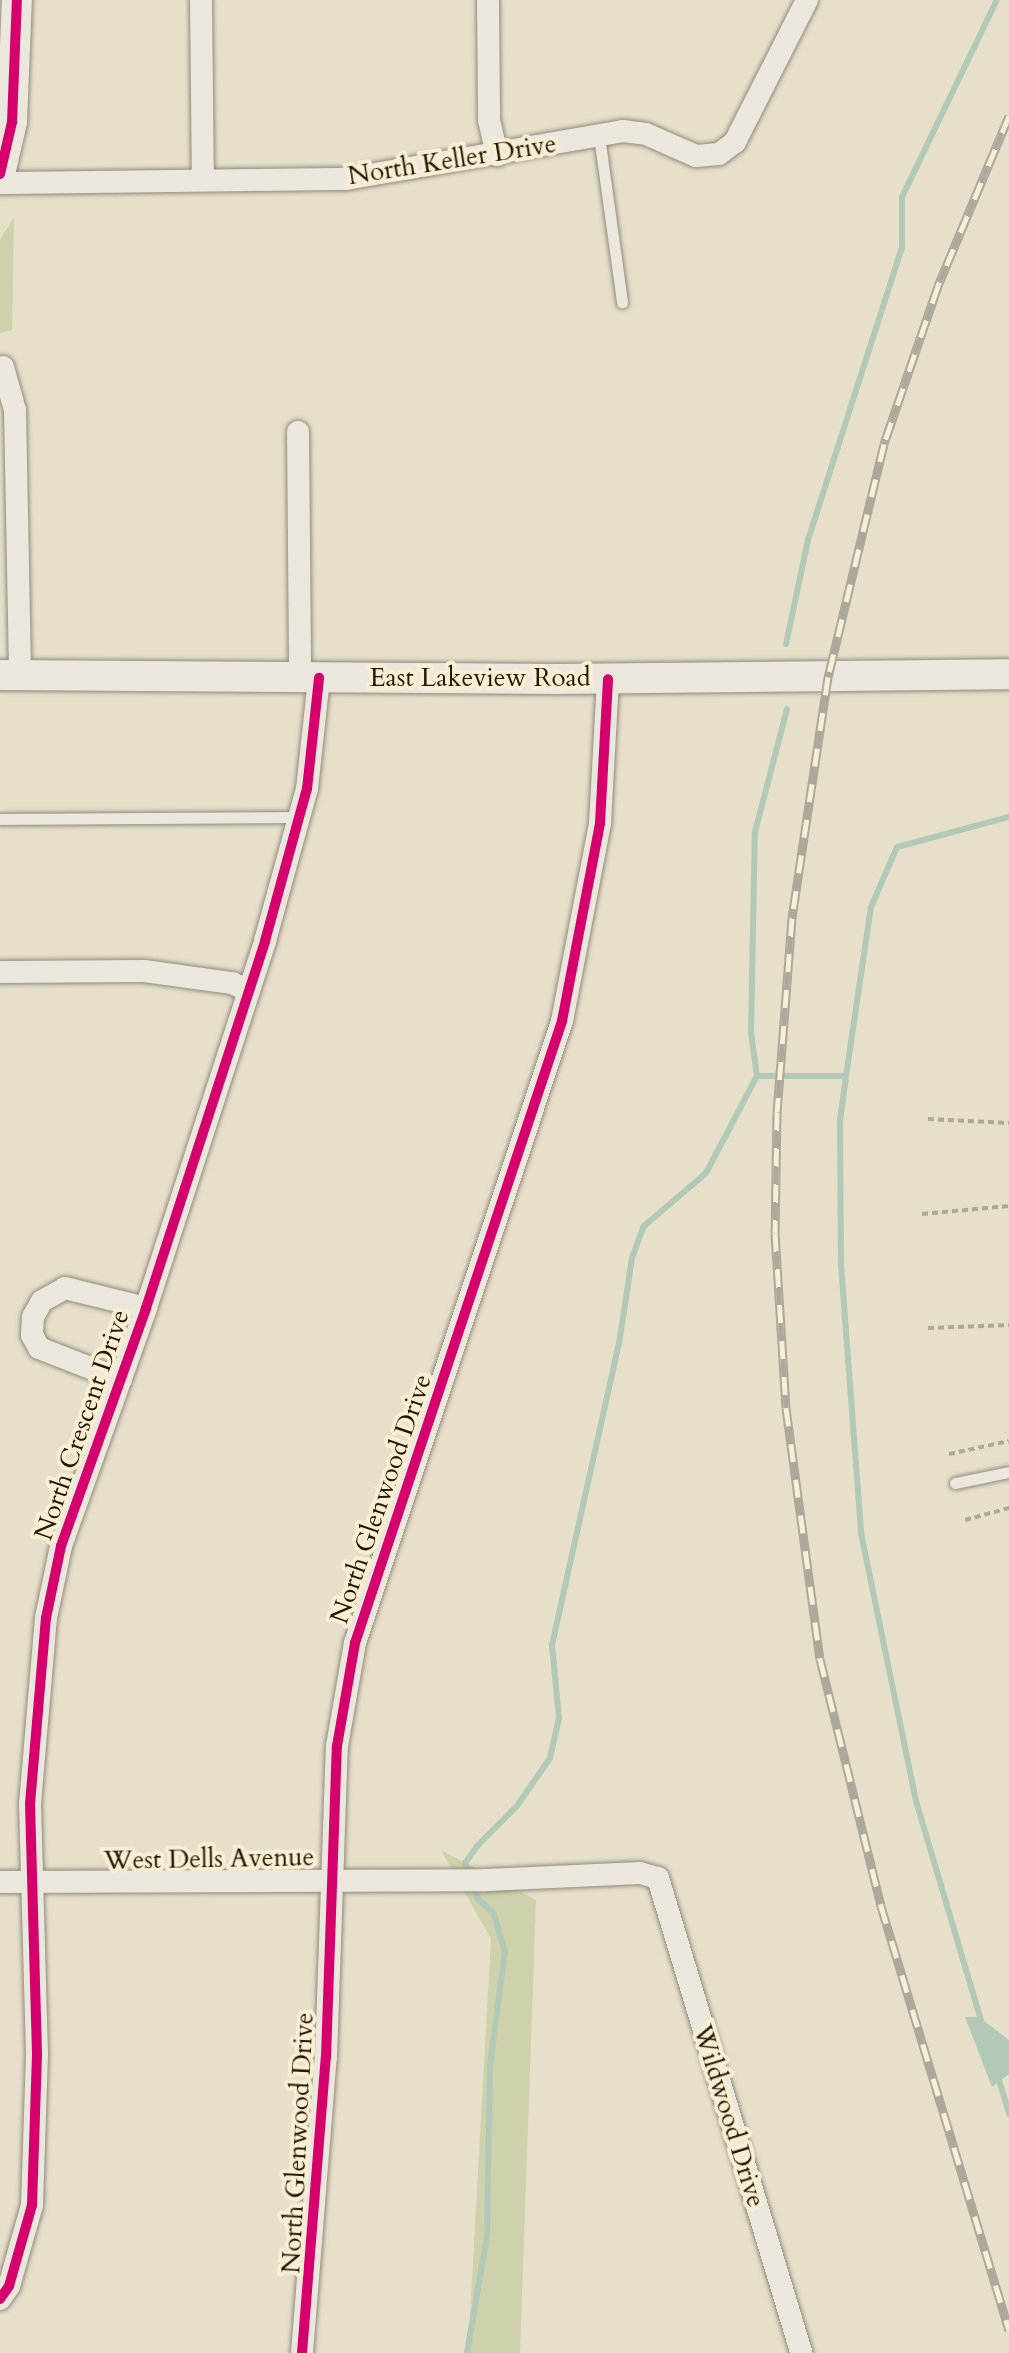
<!DOCTYPE html>
<style>
body{margin:0}
#map{position:relative;width:1009px;height:2353px;overflow:hidden;background:#e6dfca;font-family:Cardo,serif}
div>[style]{position:absolute}
.green>*{inset:0;background:#ced1ab}
.water>*{inset:0;background:#b2c9b8}
.stream>*{height:6px;margin:-3px;padding:0 3px;transform-origin:3px;border-radius:3px;background:#b2c9b8}
.path>*{height:4px;margin-top:-2px;transform-origin:0;background:repeating-linear-gradient(90deg,#ada89c 0 6px,transparent 0 10px)}
.roads{filter:drop-shadow(0 0 2px #908a7c) drop-shadow(0 0 2px #908a7c)}
.lane>*{height:11px;margin:-5.5px;padding:0 5.5px;transform-origin:5.5px;border-radius:5.5px;background:#ebe7dc}
.street>*{height:22px;margin:-11px;padding:0 11px;transform-origin:11px;border-radius:11px;background:#ebe7dc}
.secondary>*{height:30px;margin:-15px;padding:0 15px;transform-origin:15px;border-radius:15px;background:#ebe7dc}
.rail>*{height:9px;margin-top:-4.5px;transform-origin:0;background:repeating-linear-gradient(90deg,#f7eed4 0 18px,#ada89c 0 36px);box-sizing:border-box;border-block:2px solid #ada89c}
.cycleway>*{height:10px;margin:-5px;padding:0 5px;transform-origin:5px;border-radius:5px;background:#d6006c}
span{translate:-50% -50%;white-space:nowrap;text-align:center;line-height:1.15;-webkit-text-stroke:8px #f7eed4;paint-order:stroke}
.street-label{font-size:26px;color:#231501}
</style>
<div id="map">
<div class="green">
<i style="clip-path:polygon(14px 217px,12px 330px,0 333px,0 239px)"></i>
<i style="clip-path:polygon(441px 1850px,536px 1900px,520px 2353px,468px 2353px,491px 1939px)"></i>
</div>
<div class="water">
<i style="clip-path:polygon(965px 2017px,979px 2017px,1009px 2040px,1009px 2074px,992px 2087px)"></i>
</div>
<div class="stream">
<i style="left:786px;top:644px;width:106px;rotate:-78.1deg"></i>
<i style="left:808px;top:540px;width:308px;rotate:-72.2deg"></i>
<i style="left:902px;top:247px;width:50px;rotate:-90deg"></i>
<i style="left:902px;top:197px;width:219px;rotate:-64.3deg"></i>
<i style="left:757px;top:1076px;width:89px"></i>
<i style="left:846px;top:1076px;width:171px;rotate:-81.6deg"></i>
<i style="left:871px;top:907px;width:65px;rotate:-66.6deg"></i>
<i style="left:897px;top:847px;width:116px;rotate:-15deg"></i>
<i style="left:846px;top:1076px;width:45px;rotate:97.6deg"></i>
<i style="left:840px;top:1121px;width:144px;rotate:89.6deg"></i>
<i style="left:841px;top:1265px;width:269px;rotate:85.7deg"></i>
<i style="left:861px;top:1533px;width:274px;rotate:78.4deg"></i>
<i style="left:916px;top:1801px;width:233px;rotate:73.5deg"></i>
<i style="left:469px;top:1874px;width:12px;rotate:-110deg"></i>
<i style="left:465px;top:1863px;width:22px;rotate:-54deg"></i>
<i style="left:478px;top:1845px;width:55px;rotate:-45deg"></i>
<i style="left:517px;top:1806px;width:58px;rotate:-55.5deg"></i>
<i style="left:550px;top:1758px;width:41px;rotate:-77.3deg"></i>
<i style="left:559px;top:1718px;width:73px;rotate:-95.5deg"></i>
<i style="left:552px;top:1645px;width:308px;rotate:-77.5deg"></i>
<i style="left:619px;top:1344px;width:87px;rotate:-81.4deg"></i>
<i style="left:632px;top:1258px;width:33px;rotate:-70deg"></i>
<i style="left:643px;top:1227px;width:83px;rotate:-40.6deg"></i>
<i style="left:706px;top:1173px;width:110px;rotate:-62.3deg"></i>
<i style="left:757px;top:1076px;width:43px;rotate:-97.9deg"></i>
<i style="left:751px;top:1033px;width:201px;rotate:-88.9deg"></i>
<i style="left:755px;top:832px;width:127px;rotate:-75.4deg"></i>
<i style="left:998px;top:2077px;width:39px;rotate:73deg"></i>
<i style="left:467px;top:2353px;width:119px;rotate:-80.3deg"></i>
<i style="left:487px;top:2236px;width:170px;rotate:-89deg"></i>
<i style="left:490px;top:2066px;width:116px;rotate:-82.6deg"></i>
<i style="left:505px;top:1951px;width:39px;rotate:-107deg"></i>
<i style="left:494px;top:1914px;width:22px;rotate:-137deg"></i>
<i style="left:478px;top:1899px;width:15px;rotate:-110deg"></i>
</div>
<div class="path">
<i style="left:928px;top:1119px;width:81px;rotate:2.8deg"></i>
<i style="left:922px;top:1214px;width:87px;rotate:-5.3deg"></i>
<i style="left:928px;top:1328px;width:81px;rotate:-2.1deg"></i>
<i style="left:949px;top:1454px;width:61px;rotate:-12.2deg"></i>
<i style="left:965px;top:1520px;width:46px;rotate:-15.3deg"></i>
</div>
<div class="roads">
<div class="lane">
<i style="left:599px;top:136px;width:168px;rotate:82.1deg"></i>
<i style="left:0;top:819px;width:298px;rotate:-0.4deg"></i>
<i style="left:955px;top:1483px;width:55px;rotate:-11.5deg"></i>
</div>
<div class="street">
<i style="left:201px;top:0;width:179px;rotate:89.4deg"></i>
<i style="left:488px;top:0;width:120px;rotate:89.5deg"></i>
<i style="left:489px;top:120px;width:36px;rotate:77deg"></i>
<i style="left:0;top:183px;width:346px;rotate:-0.7deg"></i>
<i style="left:346px;top:179px;width:281px;rotate:-9.8deg"></i>
<i style="left:623px;top:131px;width:23px;rotate:7deg"></i>
<i style="left:646px;top:134px;width:55px;rotate:23.7deg"></i>
<i style="left:696px;top:156px;width:23px;rotate:-5deg"></i>
<i style="left:719px;top:154px;width:20px;rotate:-37deg"></i>
<i style="left:735px;top:142px;width:159px;rotate:-63.1deg"></i>
<i style="left:3px;top:367px;width:45px;rotate:74.4deg"></i>
<i style="left:15px;top:410px;width:266px;rotate:88.9deg"></i>
<i style="left:298px;top:432px;width:244px;rotate:89.5deg"></i>
<i style="left:0;top:972px;width:144px;rotate:-0.4deg"></i>
<i style="left:144px;top:971px;width:89px;rotate:7.8deg"></i>
<i style="left:232px;top:983px;width:17px;rotate:25deg"></i>
<i style="left:121px;top:1380px;width:88px;rotate:-158.7deg"></i>
<i style="left:39px;top:1348px;width:15px;rotate:-118deg"></i>
<i style="left:32px;top:1335px;width:18px;rotate:-87deg"></i>
<i style="left:33px;top:1317px;width:18px;rotate:-61deg"></i>
<i style="left:42px;top:1301px;width:26px;rotate:-29deg"></i>
<i style="left:65px;top:1288px;width:83px;rotate:13.9deg"></i>
<i style="left:0;top:1882px;width:486px;rotate:-0.2deg"></i>
<i style="left:486px;top:1880px;width:154px;rotate:-2.6deg"></i>
<i style="left:640px;top:1873px;width:19px;rotate:16deg"></i>
<i style="left:658px;top:1878px;width:496px;rotate:73.2deg"></i>
<i style="left:0;top:2299px;width:16px;rotate:-55deg"></i>
<i style="left:9px;top:2286px;width:84px;rotate:-74.1deg"></i>
<i style="left:32px;top:2205px;width:151px;rotate:-88.1deg"></i>
<i style="left:37px;top:2054px;width:250px;rotate:-91.6deg"></i>
<i style="left:30px;top:1804px;width:187px;rotate:-85.1deg"></i>
<i style="left:46px;top:1618px;width:74px;rotate:-78.2deg"></i>
<i style="left:61px;top:1546px;width:253px;rotate:-70.3deg"></i>
<i style="left:146px;top:1308px;width:386px;rotate:-72deg"></i>
<i style="left:265px;top:941px;width:158px;rotate:-74.6deg"></i>
<i style="left:307px;top:789px;width:112px;rotate:-83.8deg"></i>
<i style="left:302px;top:2353px;width:297px;rotate:-85.4deg"></i>
<i style="left:326px;top:2057px;width:311px;rotate:-88deg"></i>
<i style="left:337px;top:1746px;width:105px;rotate:-80.1deg"></i>
<i style="left:355px;top:1643px;width:656px;rotate:-71.59deg"></i>
<i style="left:562px;top:1021px;width:202px;rotate:-79.1deg"></i>
<i style="left:600px;top:823px;width:144px;rotate:-86.8deg"></i>
</div>
<div class="secondary">
<i style="left:0;top:174px;width:53px;rotate:-77deg"></i>
<i style="left:12px;top:122px;width:122px;rotate:-87.7deg"></i>
<i style="left:0;top:675px;width:557px;rotate:0.41deg"></i>
<i style="left:557px;top:679px;width:452px;rotate:-0.6deg"></i>
</div>
</div>
<div class="rail">
<i style="left:1009px;top:116px;width:184px;rotate:112.7deg"></i>
<i style="left:938px;top:286px;width:167px;rotate:108.9deg"></i>
<i style="left:884px;top:444px;width:240px;rotate:103.5deg"></i>
<i style="left:828px;top:677px;width:244px;rotate:98.5deg"></i>
<i style="left:792px;top:918px;width:195px;rotate:94.4deg"></i>
<i style="left:777px;top:1112px;width:121px;rotate:90.9deg"></i>
<i style="left:775px;top:1233px;width:175px;rotate:86.4deg"></i>
<i style="left:786px;top:1408px;width:253px;rotate:82.3deg"></i>
<i style="left:820px;top:1659px;width:254px;rotate:76.1deg"></i>
<i style="left:881px;top:1906px;width:443px;rotate:73.2deg"></i>
</div>
<div class="cycleway">
<i style="left:0;top:174px;width:53px;rotate:-77deg"></i>
<i style="left:12px;top:122px;width:122px;rotate:-87.7deg"></i>
<i style="left:0;top:2299px;width:16px;rotate:-55deg"></i>
<i style="left:9px;top:2286px;width:84px;rotate:-74.1deg"></i>
<i style="left:32px;top:2205px;width:151px;rotate:-88.1deg"></i>
<i style="left:37px;top:2054px;width:250px;rotate:-91.6deg"></i>
<i style="left:30px;top:1804px;width:187px;rotate:-85.1deg"></i>
<i style="left:46px;top:1618px;width:74px;rotate:-78.2deg"></i>
<i style="left:61px;top:1546px;width:253px;rotate:-70.3deg"></i>
<i style="left:146px;top:1308px;width:386px;rotate:-72deg"></i>
<i style="left:265px;top:941px;width:158px;rotate:-74.6deg"></i>
<i style="left:307px;top:789px;width:112px;rotate:-83.8deg"></i>
<i style="left:302px;top:2353px;width:297px;rotate:-85.4deg"></i>
<i style="left:326px;top:2057px;width:311px;rotate:-88deg"></i>
<i style="left:337px;top:1746px;width:105px;rotate:-80.1deg"></i>
<i style="left:355px;top:1643px;width:656px;rotate:-71.59deg"></i>
<i style="left:562px;top:1021px;width:202px;rotate:-79.1deg"></i>
<i style="left:600px;top:823px;width:144px;rotate:-86.8deg"></i>
</div>
<div class="street-label">
<span style="left:452px;top:160px;rotate:-9deg">North Keller Drive</span>
<span style="left:480px;top:678px">East Lakeview Road</span>
<span style="left:82px;top:1425px;rotate:-71deg">North Crescent Drive</span>
<span style="left:381px;top:1499px;rotate:-71deg">North Glenwood Drive</span>
<span style="left:209px;top:1859px;rotate:-1deg">West Dells Avenue</span>
<span style="left:729px;top:2116px;rotate:73deg">Wildwood Drive</span>
<span style="left:298px;top:2143px;rotate:-87deg">North Glenwood Drive</span>
</div>
</div>
